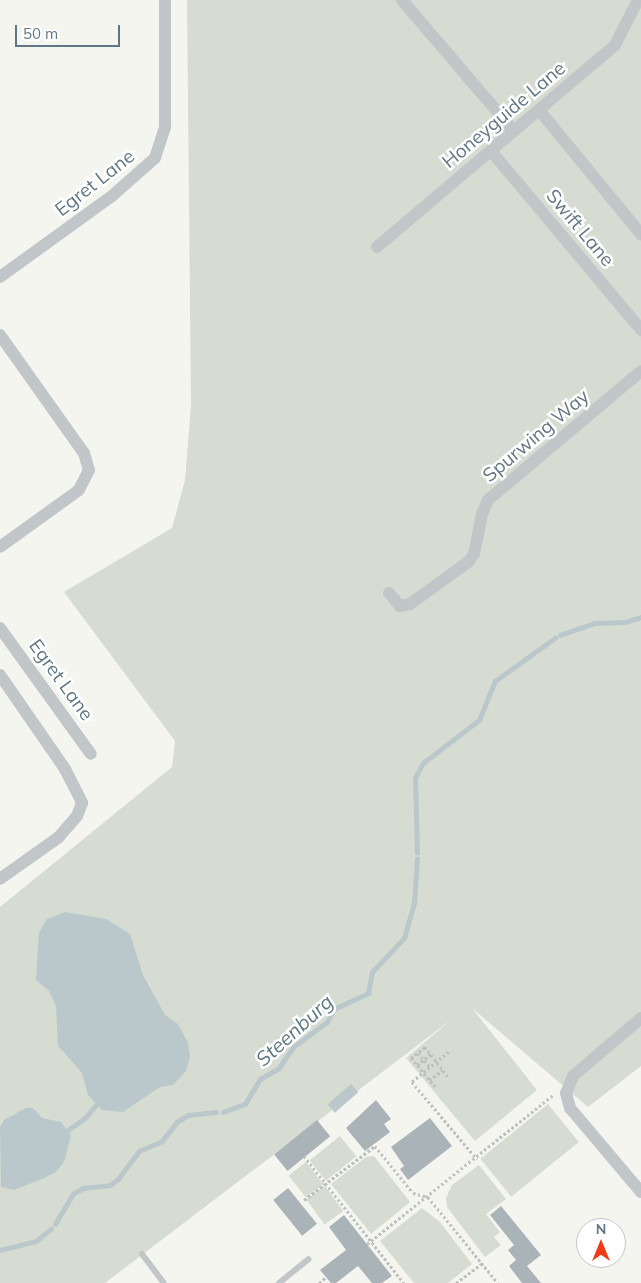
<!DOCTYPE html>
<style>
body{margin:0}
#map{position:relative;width:641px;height:1283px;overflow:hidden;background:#f5f5f0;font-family:Mulish,sans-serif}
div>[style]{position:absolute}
.green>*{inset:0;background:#d6dcd1;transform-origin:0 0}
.water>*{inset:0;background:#bac8cc;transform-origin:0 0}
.stream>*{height:4.5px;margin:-2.25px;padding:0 2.25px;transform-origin:2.25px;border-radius:2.25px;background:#bac8cc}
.building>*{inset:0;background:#aab3b8;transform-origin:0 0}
.path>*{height:2.5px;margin-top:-1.25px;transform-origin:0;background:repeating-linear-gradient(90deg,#bdbfc1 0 2.5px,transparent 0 5px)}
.lane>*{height:6px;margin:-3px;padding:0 3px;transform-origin:3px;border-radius:3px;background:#c1c6c9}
.street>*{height:12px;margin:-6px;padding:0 6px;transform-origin:6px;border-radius:6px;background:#c1c6c9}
span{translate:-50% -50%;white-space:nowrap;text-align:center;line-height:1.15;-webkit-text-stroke:5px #fff;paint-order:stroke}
.street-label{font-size:19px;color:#617684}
.water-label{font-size:20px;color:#5d7a81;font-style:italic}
.north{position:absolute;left:576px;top:1218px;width:50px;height:50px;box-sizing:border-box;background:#fff;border:1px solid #c0c8ce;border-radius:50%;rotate:0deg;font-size:14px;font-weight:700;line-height:20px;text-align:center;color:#617684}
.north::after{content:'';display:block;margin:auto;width:18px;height:22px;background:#f03b15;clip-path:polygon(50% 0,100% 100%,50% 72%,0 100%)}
.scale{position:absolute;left:15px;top:25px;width:105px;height:22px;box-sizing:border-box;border:2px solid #617684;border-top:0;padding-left:6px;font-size:15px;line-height:18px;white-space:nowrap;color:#617684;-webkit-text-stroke:4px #fff;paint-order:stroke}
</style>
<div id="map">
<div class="green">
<i style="clip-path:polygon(187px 0,641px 0,641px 1066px,588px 1107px,472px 1008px,537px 1090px,475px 1141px,406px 1058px,452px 1019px,105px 1283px,0 1283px,0 907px,172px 767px,175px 741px,64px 592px,172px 528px,185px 480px,191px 405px)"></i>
<i style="left:548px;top:1104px;width:49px;height:87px;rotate:51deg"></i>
<i style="left:340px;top:1136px;width:26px;height:39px;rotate:51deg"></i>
<i style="clip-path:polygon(374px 1156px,410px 1202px,371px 1234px,331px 1184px,366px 1157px)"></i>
<i style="left:306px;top:1162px;width:28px;height:22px;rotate:52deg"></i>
<i style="clip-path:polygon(479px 1165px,506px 1199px,486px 1214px,500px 1232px,494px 1237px,501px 1245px,485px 1257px,447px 1207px,446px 1198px,452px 1185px)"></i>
<i style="left:325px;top:1186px;width:31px;height:23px;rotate:54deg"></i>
<i style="clip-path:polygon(422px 1208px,440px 1222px,472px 1264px,448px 1283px,414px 1283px,380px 1241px)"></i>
</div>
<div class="water">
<i style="clip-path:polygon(65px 912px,106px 919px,130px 934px,143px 975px,165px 1015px,178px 1024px,188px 1043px,190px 1057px,186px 1071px,173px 1085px,160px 1087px,123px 1112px,102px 1110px,88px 1095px,82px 1073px,58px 1046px,56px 1006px,49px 991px,36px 980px,39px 932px,47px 919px)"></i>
<i style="left:351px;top:1084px;width:11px;height:31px;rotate:49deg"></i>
<i style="clip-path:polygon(26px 1108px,33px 1108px,42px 1118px,61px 1122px,71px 1135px,64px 1162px,56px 1172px,44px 1178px,14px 1190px,1px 1187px,0 1127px,4px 1120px)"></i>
</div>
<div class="stream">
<i style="left:560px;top:635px;width:36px;rotate:-19deg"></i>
<i style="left:594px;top:623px;width:31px;rotate:-2deg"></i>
<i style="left:625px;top:622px;width:17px;rotate:-17deg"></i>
<i style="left:417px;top:853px;width:75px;rotate:-91.5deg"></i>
<i style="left:415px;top:778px;width:17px;rotate:-62deg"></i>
<i style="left:423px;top:763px;width:71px;rotate:-37.5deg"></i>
<i style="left:479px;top:720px;width:42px;rotate:-67.7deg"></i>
<i style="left:495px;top:681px;width:74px;rotate:-35.6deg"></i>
<i style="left:223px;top:1112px;width:23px;rotate:-20deg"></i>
<i style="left:245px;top:1104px;width:29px;rotate:-59deg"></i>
<i style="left:260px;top:1079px;width:22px;rotate:-30deg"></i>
<i style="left:279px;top:1068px;width:25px;rotate:-56deg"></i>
<i style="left:293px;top:1047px;width:42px;rotate:-36.3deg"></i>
<i style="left:327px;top:1022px;width:15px;rotate:-62deg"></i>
<i style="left:334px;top:1009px;width:38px;rotate:-25deg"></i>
<i style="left:368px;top:993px;width:21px;rotate:-79deg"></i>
<i style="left:372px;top:972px;width:47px;rotate:-46.7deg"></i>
<i style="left:404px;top:938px;width:36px;rotate:-74deg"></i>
<i style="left:414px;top:903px;width:44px;rotate:-86.1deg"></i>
<i style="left:68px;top:1130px;width:21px;rotate:-35deg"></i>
<i style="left:85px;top:1118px;width:17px;rotate:-50deg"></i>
<i style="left:55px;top:1224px;width:35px;rotate:-59deg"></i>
<i style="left:73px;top:1194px;width:12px;rotate:-31deg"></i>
<i style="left:83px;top:1188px;width:27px;rotate:-6deg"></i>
<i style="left:110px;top:1185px;width:10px;rotate:-37deg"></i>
<i style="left:118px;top:1179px;width:35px;rotate:-53deg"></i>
<i style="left:139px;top:1151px;width:25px;rotate:-23deg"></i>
<i style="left:162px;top:1141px;width:24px;rotate:-52deg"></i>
<i style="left:177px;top:1122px;width:13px;rotate:-32deg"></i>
<i style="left:188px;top:1115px;width:28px;rotate:-6deg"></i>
<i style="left:0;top:1250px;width:37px;rotate:-14deg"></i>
<i style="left:36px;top:1241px;width:19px;rotate:-39deg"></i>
</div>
<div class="building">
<i style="clip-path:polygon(376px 1100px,391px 1119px,384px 1124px,390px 1132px,365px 1151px,346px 1128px)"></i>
<i style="clip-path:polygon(430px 1118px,452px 1146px,408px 1180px,400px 1169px,404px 1166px,391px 1147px)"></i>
<i style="left:317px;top:1120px;width:21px;height:55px;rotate:51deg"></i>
<i style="left:288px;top:1188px;width:46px;height:19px;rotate:51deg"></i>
<i style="clip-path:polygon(501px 1206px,541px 1255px,527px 1266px,541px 1283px,522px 1283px,509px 1266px,516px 1260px,508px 1250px,514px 1245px,490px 1215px)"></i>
<i style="clip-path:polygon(344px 1215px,392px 1276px,382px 1283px,372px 1283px,358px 1266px,336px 1283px,331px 1283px,320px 1270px,346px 1250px,329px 1227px)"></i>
</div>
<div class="path">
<i style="left:449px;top:1052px;width:48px;rotate:141deg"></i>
<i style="left:412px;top:1082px;width:101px;rotate:49.8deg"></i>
<i style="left:418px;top:1053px;width:18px;rotate:49deg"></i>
<i style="left:417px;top:1065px;width:18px;rotate:-38deg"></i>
<i style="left:429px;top:1080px;width:17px;rotate:-36deg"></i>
<i style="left:435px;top:1087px;width:38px;rotate:-130deg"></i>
<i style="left:411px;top:1058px;width:18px;rotate:-38deg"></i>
<i style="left:425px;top:1047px;width:37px;rotate:52deg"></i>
<i style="left:304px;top:1156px;width:162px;rotate:51.8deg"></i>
<i style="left:304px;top:1200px;width:89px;rotate:-37.3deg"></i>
<i style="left:375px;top:1146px;width:60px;rotate:51deg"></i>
<i style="left:413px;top:1193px;width:16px;rotate:15deg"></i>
<i style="left:428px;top:1197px;width:111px;rotate:50.9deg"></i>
<i style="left:367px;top:1244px;width:238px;rotate:-38.7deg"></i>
<i style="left:319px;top:1283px;width:9px;rotate:-41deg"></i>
<i style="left:456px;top:1283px;width:34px;rotate:-37deg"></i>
</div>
<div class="lane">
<i style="left:142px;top:1254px;width:36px;rotate:53deg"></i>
<i style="left:279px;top:1283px;width:38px;rotate:-39deg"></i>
</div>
<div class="street">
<i style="left:402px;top:0;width:172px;rotate:49.5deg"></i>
<i style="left:539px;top:110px;width:161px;rotate:50.6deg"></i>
<i style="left:491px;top:151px;width:234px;rotate:50deg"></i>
<i style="left:377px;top:247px;width:312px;rotate:-40.3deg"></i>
<i style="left:615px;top:45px;width:51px;rotate:-62.9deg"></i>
<i style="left:0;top:277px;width:138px;rotate:-35.9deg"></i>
<i style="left:112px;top:196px;width:57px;rotate:-41.5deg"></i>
<i style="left:155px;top:158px;width:33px;rotate:-72deg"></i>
<i style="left:165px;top:127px;width:127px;rotate:-90deg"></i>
<i style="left:0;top:335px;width:145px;rotate:54.6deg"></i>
<i style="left:84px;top:453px;width:18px;rotate:74deg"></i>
<i style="left:89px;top:470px;width:22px;rotate:117deg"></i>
<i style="left:79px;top:490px;width:97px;rotate:144.2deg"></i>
<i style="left:389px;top:593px;width:17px;rotate:50deg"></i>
<i style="left:400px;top:606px;width:10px;rotate:-11deg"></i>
<i style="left:410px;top:604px;width:72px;rotate:-35.9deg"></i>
<i style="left:468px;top:562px;width:10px;rotate:-53deg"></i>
<i style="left:474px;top:554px;width:41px;rotate:-78.7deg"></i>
<i style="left:482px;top:514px;width:15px;rotate:-67deg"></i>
<i style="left:488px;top:500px;width:200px;rotate:-40.1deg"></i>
<i style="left:0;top:628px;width:155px;rotate:54.2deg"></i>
<i style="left:0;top:675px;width:114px;rotate:55.3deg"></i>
<i style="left:65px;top:769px;width:38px;rotate:63deg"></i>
<i style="left:82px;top:803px;width:14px;rotate:111deg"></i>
<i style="left:77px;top:816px;width:28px;rotate:131deg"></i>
<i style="left:59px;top:837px;width:72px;rotate:144.6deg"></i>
<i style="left:641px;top:1018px;width:89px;rotate:139.5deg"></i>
<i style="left:573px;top:1076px;width:18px;rotate:112deg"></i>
<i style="left:566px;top:1093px;width:16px;rotate:75deg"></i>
<i style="left:570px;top:1108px;width:110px;rotate:49.8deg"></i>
</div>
<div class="street-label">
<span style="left:504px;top:115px;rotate:-40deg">Honeyguide Lane</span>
<span style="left:95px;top:183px;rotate:-38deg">Egret Lane</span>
<span style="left:580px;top:228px;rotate:50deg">Swift Lane</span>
<span style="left:536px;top:436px;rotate:-40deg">Spurwing Way</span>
<span style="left:61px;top:680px;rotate:54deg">Egret Lane</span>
</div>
<div class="water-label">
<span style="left:294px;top:1030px;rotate:-42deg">Steenburg</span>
</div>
<div class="north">N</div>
<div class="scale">50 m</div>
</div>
